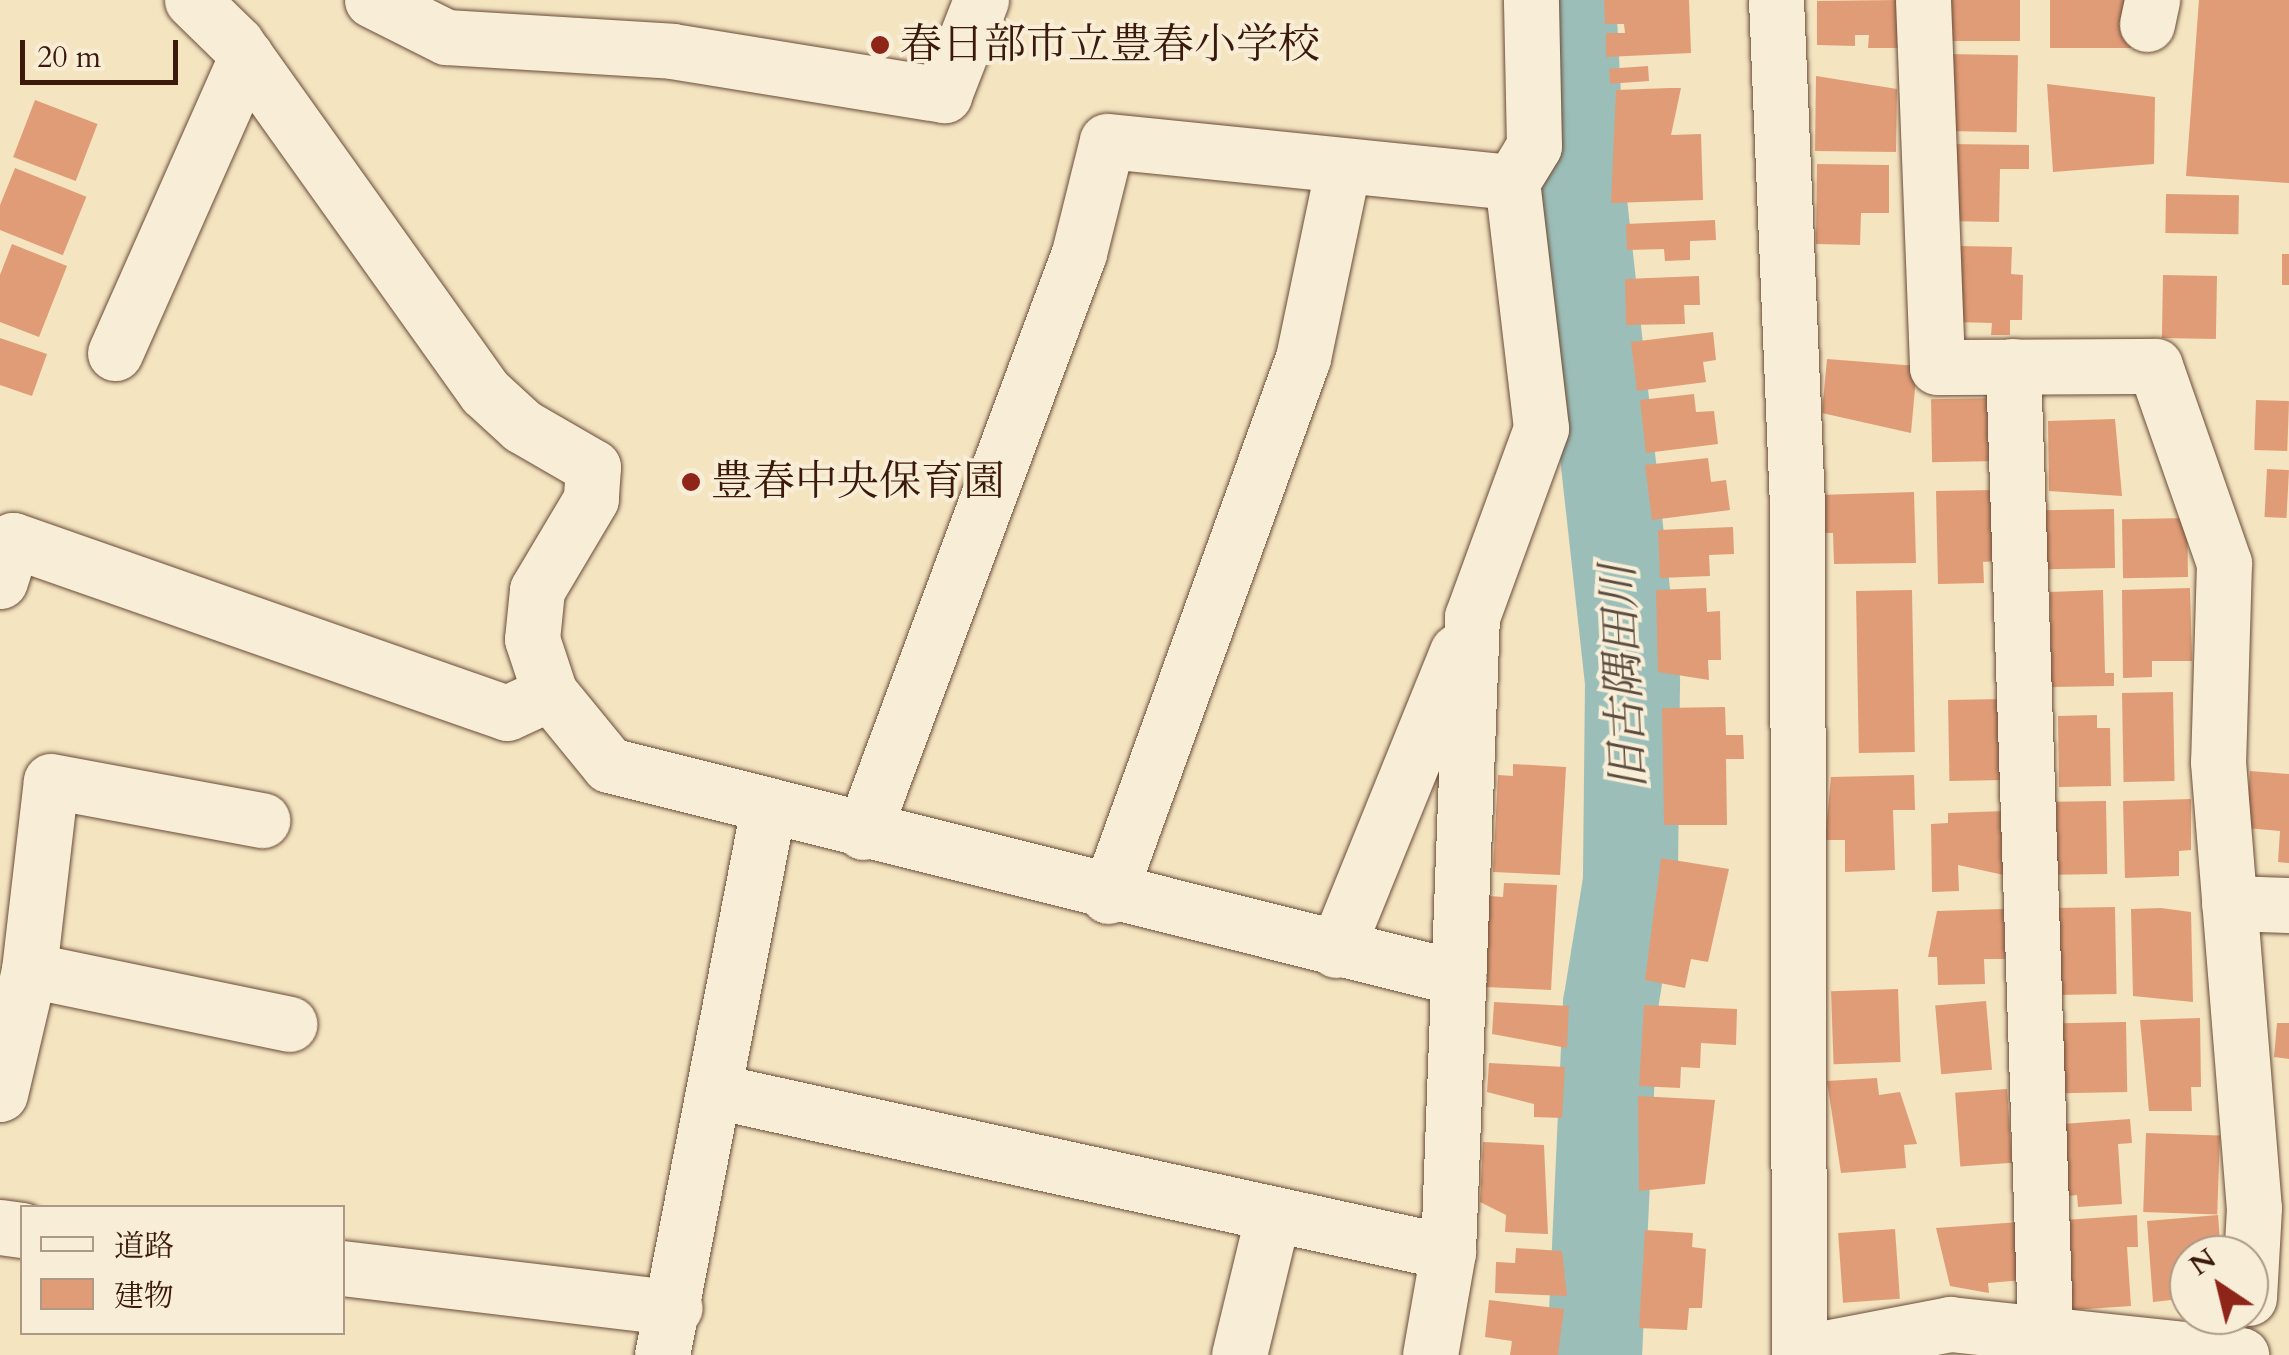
<!DOCTYPE html>
<meta charset="utf-8">
<style>
body{margin:0}
#map{position:relative;width:2289px;height:1355px;overflow:hidden;background:#f4e4c0;font-family:Cardo,"Noto Serif JP",serif}
div>[style]{position:absolute}
.river>*{height:95px;margin:-47.5px;padding:0 47.5px;transform-origin:47.5px;border-radius:47.5px;background:#9cbeb8}
.building>*{inset:0;background:#e09c77;transform-origin:0 0}
.roads{filter:drop-shadow(0 0 2px #6a4c38) drop-shadow(0 0 2px #6a4c38)}
.minor>*{height:55px;margin:-27.5px;padding:0 27.5px;transform-origin:27.5px;border-radius:27.5px;background:#f8edd6}
.dots>*{width:28px;height:28px;translate:-50% -50%;box-sizing:border-box;border:5px solid #f8edd6;border-radius:50%}
span{translate:-50% -50%;white-space:nowrap;text-align:center;line-height:1.15;-webkit-text-stroke:8px #f8edd6;paint-order:stroke}
.poi-label{font-size:42px;color:#3c1a0b}
.left{translate:0 -50%;text-align:left}
.water-label{font-size:45px;color:#594b3f;font-style:italic}
.legend{position:absolute;left:20px;top:1205px;width:325px;height:130px;box-sizing:border-box;background:#f8edd6;border:2px solid #ad9985;margin:0;padding:12px 18px;list-style:none;font-size:30px;color:#3c1a0b}
.legend li{display:flex;align-items:center;gap:20px;height:50px}
.legend b{width:50px;border:2px solid #ad9985}
.north{position:absolute;left:2169px;top:1235px;width:100px;height:100px;box-sizing:border-box;background:#f8edd6;border:2px solid #ad9985;border-radius:50%;rotate:325deg;font-size:28px;font-weight:700;line-height:40px;text-align:center;color:#3c1a0b}
.north::after{content:'';display:block;margin:auto;width:35px;height:45px;background:#8f2418;clip-path:polygon(50% 0,100% 100%,50% 72%,0 100%)}
.scale{position:absolute;left:20px;top:40px;width:158px;height:45px;box-sizing:border-box;border:5px solid #3c1a0b;border-top:0;padding-left:12px;font-size:30px;line-height:35px;white-space:nowrap;color:#3c1a0b;-webkit-text-stroke:8px #f8edd6;paint-order:stroke}
</style>
<div id="map">
<div class="river">
<i style="left:1568px;top:0;width:192px;rotate:87deg"></i>
<i style="left:1578px;top:192px;width:493px;rotate:83.7deg"></i>
<i style="left:1632px;top:682px;width:199px;rotate:90.6deg"></i>
<i style="left:1630px;top:881px;width:125px;rotate:99.2deg"></i>
<i style="left:1610px;top:1004px;width:351px;rotate:92.6deg"></i>
</div>
<div class="building">
<i style="clip-path:polygon(1604px 0,1689px 0,1691px 53px,1606px 57px,1606px 33px,1625px 33px,1624px 24px,1605px 24px)"></i>
<i style="clip-path:polygon(1899px 0,1898px 48px,1868px 48px,1869px 35px,1855px 35px,1855px 46px,1817px 45px,1817px 1px)"></i>
<i style="left:1948px;top:0;width:72px;height:41px"></i>
<i style="left:2050px;top:0;width:81px;height:48px"></i>
<i style="clip-path:polygon(2199px 0,2289px 0,2289px 183px,2186px 176px)"></i>
<i style="left:1948px;top:54px;width:70px;height:77px;rotate:1deg"></i>
<i style="left:1648px;top:66px;width:15px;height:39px;rotate:86deg"></i>
<i style="clip-path:polygon(1816px 76px,1897px 89px,1896px 152px,1815px 151px)"></i>
<i style="clip-path:polygon(2047px 84px,2155px 97px,2154px 164px,2053px 172px)"></i>
<i style="clip-path:polygon(1669px 88px,1681px 88px,1671px 135px,1701px 134px,1703px 200px,1611px 203px,1616px 90px)"></i>
<i style="left:35px;top:100px;width:67px;height:61px;rotate:21deg"></i>
<i style="clip-path:polygon(1948px 144px,2029px 145px,2029px 169px,2000px 169px,1999px 222px,1947px 221px)"></i>
<i style="clip-path:polygon(1817px 164px,1889px 165px,1889px 213px,1861px 213px,1860px 245px,1816px 244px)"></i>
<i style="left:15px;top:168px;width:77px;height:63px;rotate:22deg"></i>
<i style="left:2166px;top:194px;width:73px;height:39px;rotate:1deg"></i>
<i style="clip-path:polygon(1715px 220px,1716px 240px,1690px 241px,1690px 260px,1665px 261px,1664px 249px,1627px 250px,1626px 224px)"></i>
<i style="clip-path:polygon(12px 244px,67px 266px,39px 337px,0 322px,0 275px)"></i>
<i style="clip-path:polygon(1957px 246px,2012px 247px,2011px 274px,2023px 275px,2022px 320px,2010px 320px,2010px 335px,1991px 335px,1992px 323px,1955px 322px)"></i>
<i style="left:2282px;top:254px;width:7px;height:31px"></i>
<i style="left:2163px;top:275px;width:54px;height:63px;rotate:1deg"></i>
<i style="clip-path:polygon(1699px 276px,1700px 305px,1684px 305px,1685px 324px,1626px 325px,1625px 279px)"></i>
<i style="clip-path:polygon(1713px 332px,1716px 360px,1703px 362px,1706px 382px,1637px 391px,1631px 342px)"></i>
<i style="clip-path:polygon(0 338px,47px 354px,32px 396px,0 385px)"></i>
<i style="clip-path:polygon(1827px 359px,1917px 366px,1911px 433px,1822px 413px)"></i>
<i style="clip-path:polygon(1694px 394px,1696px 412px,1714px 411px,1718px 444px,1646px 453px,1640px 400px)"></i>
<i style="left:1997px;top:398px;width:63px;height:66px;rotate:89deg"></i>
<i style="left:2256px;top:400px;width:33px;height:50px;rotate:2deg"></i>
<i style="clip-path:polygon(2115px 419px,2122px 496px,2049px 491px,2048px 421px)"></i>
<i style="clip-path:polygon(1708px 458px,1711px 482px,1726px 480px,1730px 510px,1652px 520px,1645px 465px)"></i>
<i style="left:2267px;top:469px;width:22px;height:48px;rotate:3deg"></i>
<i style="clip-path:polygon(1994px 490px,1995px 561px,1983px 562px,1984px 583px,1938px 584px,1936px 491px)"></i>
<i style="clip-path:polygon(1914px 492px,1916px 563px,1834px 564px,1833px 533px,1820px 533px,1818px 495px)"></i>
<i style="left:2114px;top:509px;width:59px;height:69px;rotate:89deg"></i>
<i style="left:2187px;top:518px;width:59px;height:65px;rotate:89deg"></i>
<i style="clip-path:polygon(1733px 527px,1734px 554px,1709px 555px,1710px 576px,1660px 578px,1658px 530px)"></i>
<i style="clip-path:polygon(1706px 588px,1707px 612px,1720px 611px,1721px 660px,1708px 660px,1709px 680px,1658px 672px,1656px 590px)"></i>
<i style="clip-path:polygon(2190px 588px,2192px 661px,2152px 661px,2152px 677px,2123px 678px,2122px 590px)"></i>
<i style="left:1912px;top:590px;width:162px;height:56px;rotate:89deg"></i>
<i style="clip-path:polygon(2103px 590px,2105px 673px,2114px 673px,2114px 686px,2051px 687px,2050px 592px)"></i>
<i style="left:2173px;top:692px;width:89px;height:51px;rotate:89deg"></i>
<i style="left:2003px;top:699px;width:81px;height:55px;rotate:89deg"></i>
<i style="clip-path:polygon(1725px 707px,1726px 735px,1743px 735px,1744px 759px,1726px 759px,1727px 825px,1664px 825px,1662px 708px)"></i>
<i style="clip-path:polygon(2097px 715px,2097px 728px,2110px 728px,2111px 786px,2059px 787px,2058px 716px)"></i>
<i style="clip-path:polygon(1513px 764px,1566px 767px,1560px 875px,1493px 872px,1498px 775px,1513px 776px)"></i>
<i style="clip-path:polygon(2250px 771px,2289px 774px,2289px 863px,2278px 862px,2280px 831px,2246px 828px)"></i>
<i style="clip-path:polygon(1914px 775px,1915px 810px,1893px 810px,1895px 870px,1845px 872px,1845px 840px,1825px 840px,1831px 777px)"></i>
<i style="clip-path:polygon(2191px 799px,2191px 850px,2179px 851px,2179px 876px,2125px 878px,2123px 801px)"></i>
<i style="left:2106px;top:801px;width:73px;height:50px;rotate:89deg"></i>
<i style="clip-path:polygon(2005px 811px,2004px 875px,1958px 865px,1959px 891px,1932px 892px,1931px 824px,1948px 823px,1948px 813px)"></i>
<i style="clip-path:polygon(1661px 858px,1729px 869px,1708px 962px,1691px 959px,1685px 988px,1645px 980px)"></i>
<i style="clip-path:polygon(1504px 883px,1557px 885px,1551px 990px,1485px 987px,1489px 896px,1503px 897px)"></i>
<i style="left:2115px;top:907px;width:87px;height:61px;rotate:89deg"></i>
<i style="clip-path:polygon(2161px 908px,2191px 912px,2193px 1002px,2133px 996px,2131px 909px)"></i>
<i style="clip-path:polygon(2004px 909px,2005px 959px,1984px 959px,1985px 984px,1938px 985px,1937px 957px,1928px 957px,1937px 911px)"></i>
<i style="left:1898px;top:989px;width:73px;height:67px;rotate:88deg"></i>
<i style="left:1986px;top:1001px;width:69px;height:51px;rotate:85deg"></i>
<i style="clip-path:polygon(1494px 1002px,1569px 1006px,1567px 1048px,1492px 1034px)"></i>
<i style="clip-path:polygon(1644px 1005px,1737px 1009px,1736px 1045px,1701px 1043px,1700px 1068px,1681px 1067px,1680px 1088px,1639px 1086px)"></i>
<i style="clip-path:polygon(2200px 1018px,2201px 1087px,2191px 1087px,2192px 1111px,2149px 1111px,2140px 1020px)"></i>
<i style="left:2126px;top:1022px;width:70px;height:66px;rotate:89deg"></i>
<i style="clip-path:polygon(2277px 1023px,2289px 1023px,2289px 1059px,2274px 1057px)"></i>
<i style="clip-path:polygon(1489px 1063px,1565px 1067px,1562px 1118px,1534px 1117px,1534px 1104px,1487px 1092px)"></i>
<i style="clip-path:polygon(1877px 1078px,1879px 1095px,1900px 1092px,1917px 1144px,1904px 1145px,1906px 1168px,1841px 1173px,1827px 1081px)"></i>
<i style="left:2007px;top:1089px;width:74px;height:52px;rotate:86deg"></i>
<i style="clip-path:polygon(1638px 1096px,1715px 1100px,1705px 1184px,1639px 1191px)"></i>
<i style="clip-path:polygon(2130px 1119px,2132px 1143px,2118px 1144px,2122px 1204px,2078px 1207px,2077px 1195px,2068px 1196px,2062px 1124px)"></i>
<i style="left:2146px;top:1133px;width:74px;height:79px;rotate:2deg"></i>
<i style="clip-path:polygon(1483px 1142px,1544px 1145px,1548px 1234px,1505px 1232px,1506px 1215px,1480px 1202px)"></i>
<i style="clip-path:polygon(2137px 1215px,2138px 1247px,2127px 1247px,2131px 1306px,2071px 1310px,2065px 1220px)"></i>
<i style="clip-path:polygon(2218px 1215px,2221px 1255px,2189px 1255px,2189px 1298px,2153px 1302px,2147px 1221px)"></i>
<i style="clip-path:polygon(2020px 1222px,2023px 1280px,1988px 1283px,1989px 1293px,1950px 1286px,1936px 1228px)"></i>
<i style="left:1895px;top:1229px;width:70px;height:57px;rotate:86deg"></i>
<i style="clip-path:polygon(1645px 1230px,1693px 1233px,1692px 1247px,1706px 1249px,1702px 1308px,1689px 1308px,1687px 1330px,1639px 1328px)"></i>
<i style="clip-path:polygon(1516px 1248px,1562px 1251px,1567px 1296px,1495px 1293px,1496px 1262px,1515px 1263px)"></i>
<i style="clip-path:polygon(1489px 1300px,1564px 1309px,1558px 1355px,1510px 1355px,1512px 1341px,1485px 1337px)"></i>
</div>
<div class="roads">
<div class="minor">
<i style="left:192px;top:0;width:62px;rotate:44.3deg"></i>
<i style="left:236px;top:43px;width:429px;rotate:54.5deg"></i>
<i style="left:485px;top:392px;width:50px;rotate:42.6deg"></i>
<i style="left:522px;top:426px;width:82px;rotate:30deg"></i>
<i style="left:593px;top:467px;width:32px;rotate:94deg"></i>
<i style="left:591px;top:499px;width:106px;rotate:120.7deg"></i>
<i style="left:537px;top:590px;width:49px;rotate:95.8deg"></i>
<i style="left:532px;top:639px;width:57px;rotate:71.6deg"></i>
<i style="left:550px;top:693px;width:93px;rotate:50.7deg"></i>
<i style="left:609px;top:765px;width:876px;rotate:14.07deg"></i>
<i style="left:372px;top:0;width:83px;rotate:26.6deg"></i>
<i style="left:446px;top:37px;width:226px;rotate:3.5deg"></i>
<i style="left:672px;top:51px;width:276px;rotate:9.2deg"></i>
<i style="left:944px;top:95px;width:102px;rotate:-68.7deg"></i>
<i style="left:1776px;top:0;width:505px;rotate:87.62deg"></i>
<i style="left:1797px;top:505px;width:850px;rotate:89.87deg"></i>
<i style="left:1923px;top:0;width:367px;rotate:87.8deg"></i>
<i style="left:1937px;top:367px;width:218px;rotate:-0.3deg"></i>
<i style="left:2155px;top:366px;width:209px;rotate:70.7deg"></i>
<i style="left:2224px;top:563px;width:199px;rotate:91.7deg"></i>
<i style="left:2218px;top:762px;width:447px;rotate:85.4deg"></i>
<i style="left:2254px;top:1208px;width:90px;rotate:93.2deg"></i>
<i style="left:2147px;top:24px;width:25px;rotate:-78deg"></i>
<i style="left:115px;top:353px;width:324px;rotate:-66.1deg"></i>
<i style="left:2013px;top:366px;width:990px;rotate:88.09deg"></i>
<i style="left:0;top:581px;width:43px;rotate:-72.4deg"></i>
<i style="left:13px;top:540px;width:523px;rotate:19.3deg"></i>
<i style="left:507px;top:713px;width:47px;rotate:-24.9deg"></i>
<i style="left:863px;top:832px;width:618px;rotate:-69.54deg"></i>
<i style="left:1079px;top:253px;width:115px;rotate:-76deg"></i>
<i style="left:1107px;top:141px;width:407px;rotate:5.8deg"></i>
<i style="left:1108px;top:896px;width:572px;rotate:-70.08deg"></i>
<i style="left:1303px;top:358px;width:191px;rotate:-78.2deg"></i>
<i style="left:2229px;top:903px;width:60px;rotate:1.9deg"></i>
<i style="left:1336px;top:950px;width:322px;rotate:-67.9deg"></i>
<i style="left:29px;top:970px;width:266px;rotate:11.7deg"></i>
<i style="left:715px;top:1091px;width:750px;rotate:12.39deg"></i>
<i style="left:0;top:1094px;width:127px;rotate:-76.8deg"></i>
<i style="left:29px;top:970px;width:190px;rotate:-83.4deg"></i>
<i style="left:51px;top:781px;width:215px;rotate:10.5deg"></i>
<i style="left:0;top:1227px;width:22px;rotate:8deg"></i>
<i style="left:342px;top:1268px;width:335px;rotate:6.8deg"></i>
<i style="left:1799px;top:1353px;width:154px;rotate:-10.9deg"></i>
<i style="left:1950px;top:1324px;width:293px;rotate:6.1deg"></i>
<i style="left:662px;top:1355px;width:557px;rotate:-79.03deg"></i>
<i style="left:1239px;top:1355px;width:145px;rotate:-76.4deg"></i>
<i style="left:1430px;top:1355px;width:105px;rotate:-80.1deg"></i>
<i style="left:1448px;top:1252px;width:635px;rotate:-87.84deg"></i>
<i style="left:1472px;top:617px;width:201px;rotate:-69.9deg"></i>
<i style="left:1541px;top:428px;width:248px;rotate:-96.7deg"></i>
<i style="left:1512px;top:182px;width:42px;rotate:-58.6deg"></i>
<i style="left:1534px;top:146px;width:146px;rotate:-91.2deg"></i>
</div>
</div>
<div class="dots">
<i style="left:880px;top:45px;background:#8f2418"></i>
<i style="left:691px;top:482px;background:#8f2418"></i>
</div>
<div class="poi-label">
<span class="left" style="left:900px;top:45px">春日部市立豊春小学校</span>
<span class="left" style="left:711px;top:482px">豊春中央保育園</span>
</div>
<div class="water-label">
<span style="left:1624px;top:677px;rotate:-93deg">旧古隅田川</span>
</div>
<ul class="legend">
<li><b style="height:12px;background:#f8edd6"></b>道路</li>
<li><b style="height:28px;background:#e09c77"></b>建物</li>
</ul>
<div class="north">N</div>
<div class="scale">20 m</div>
</div>
